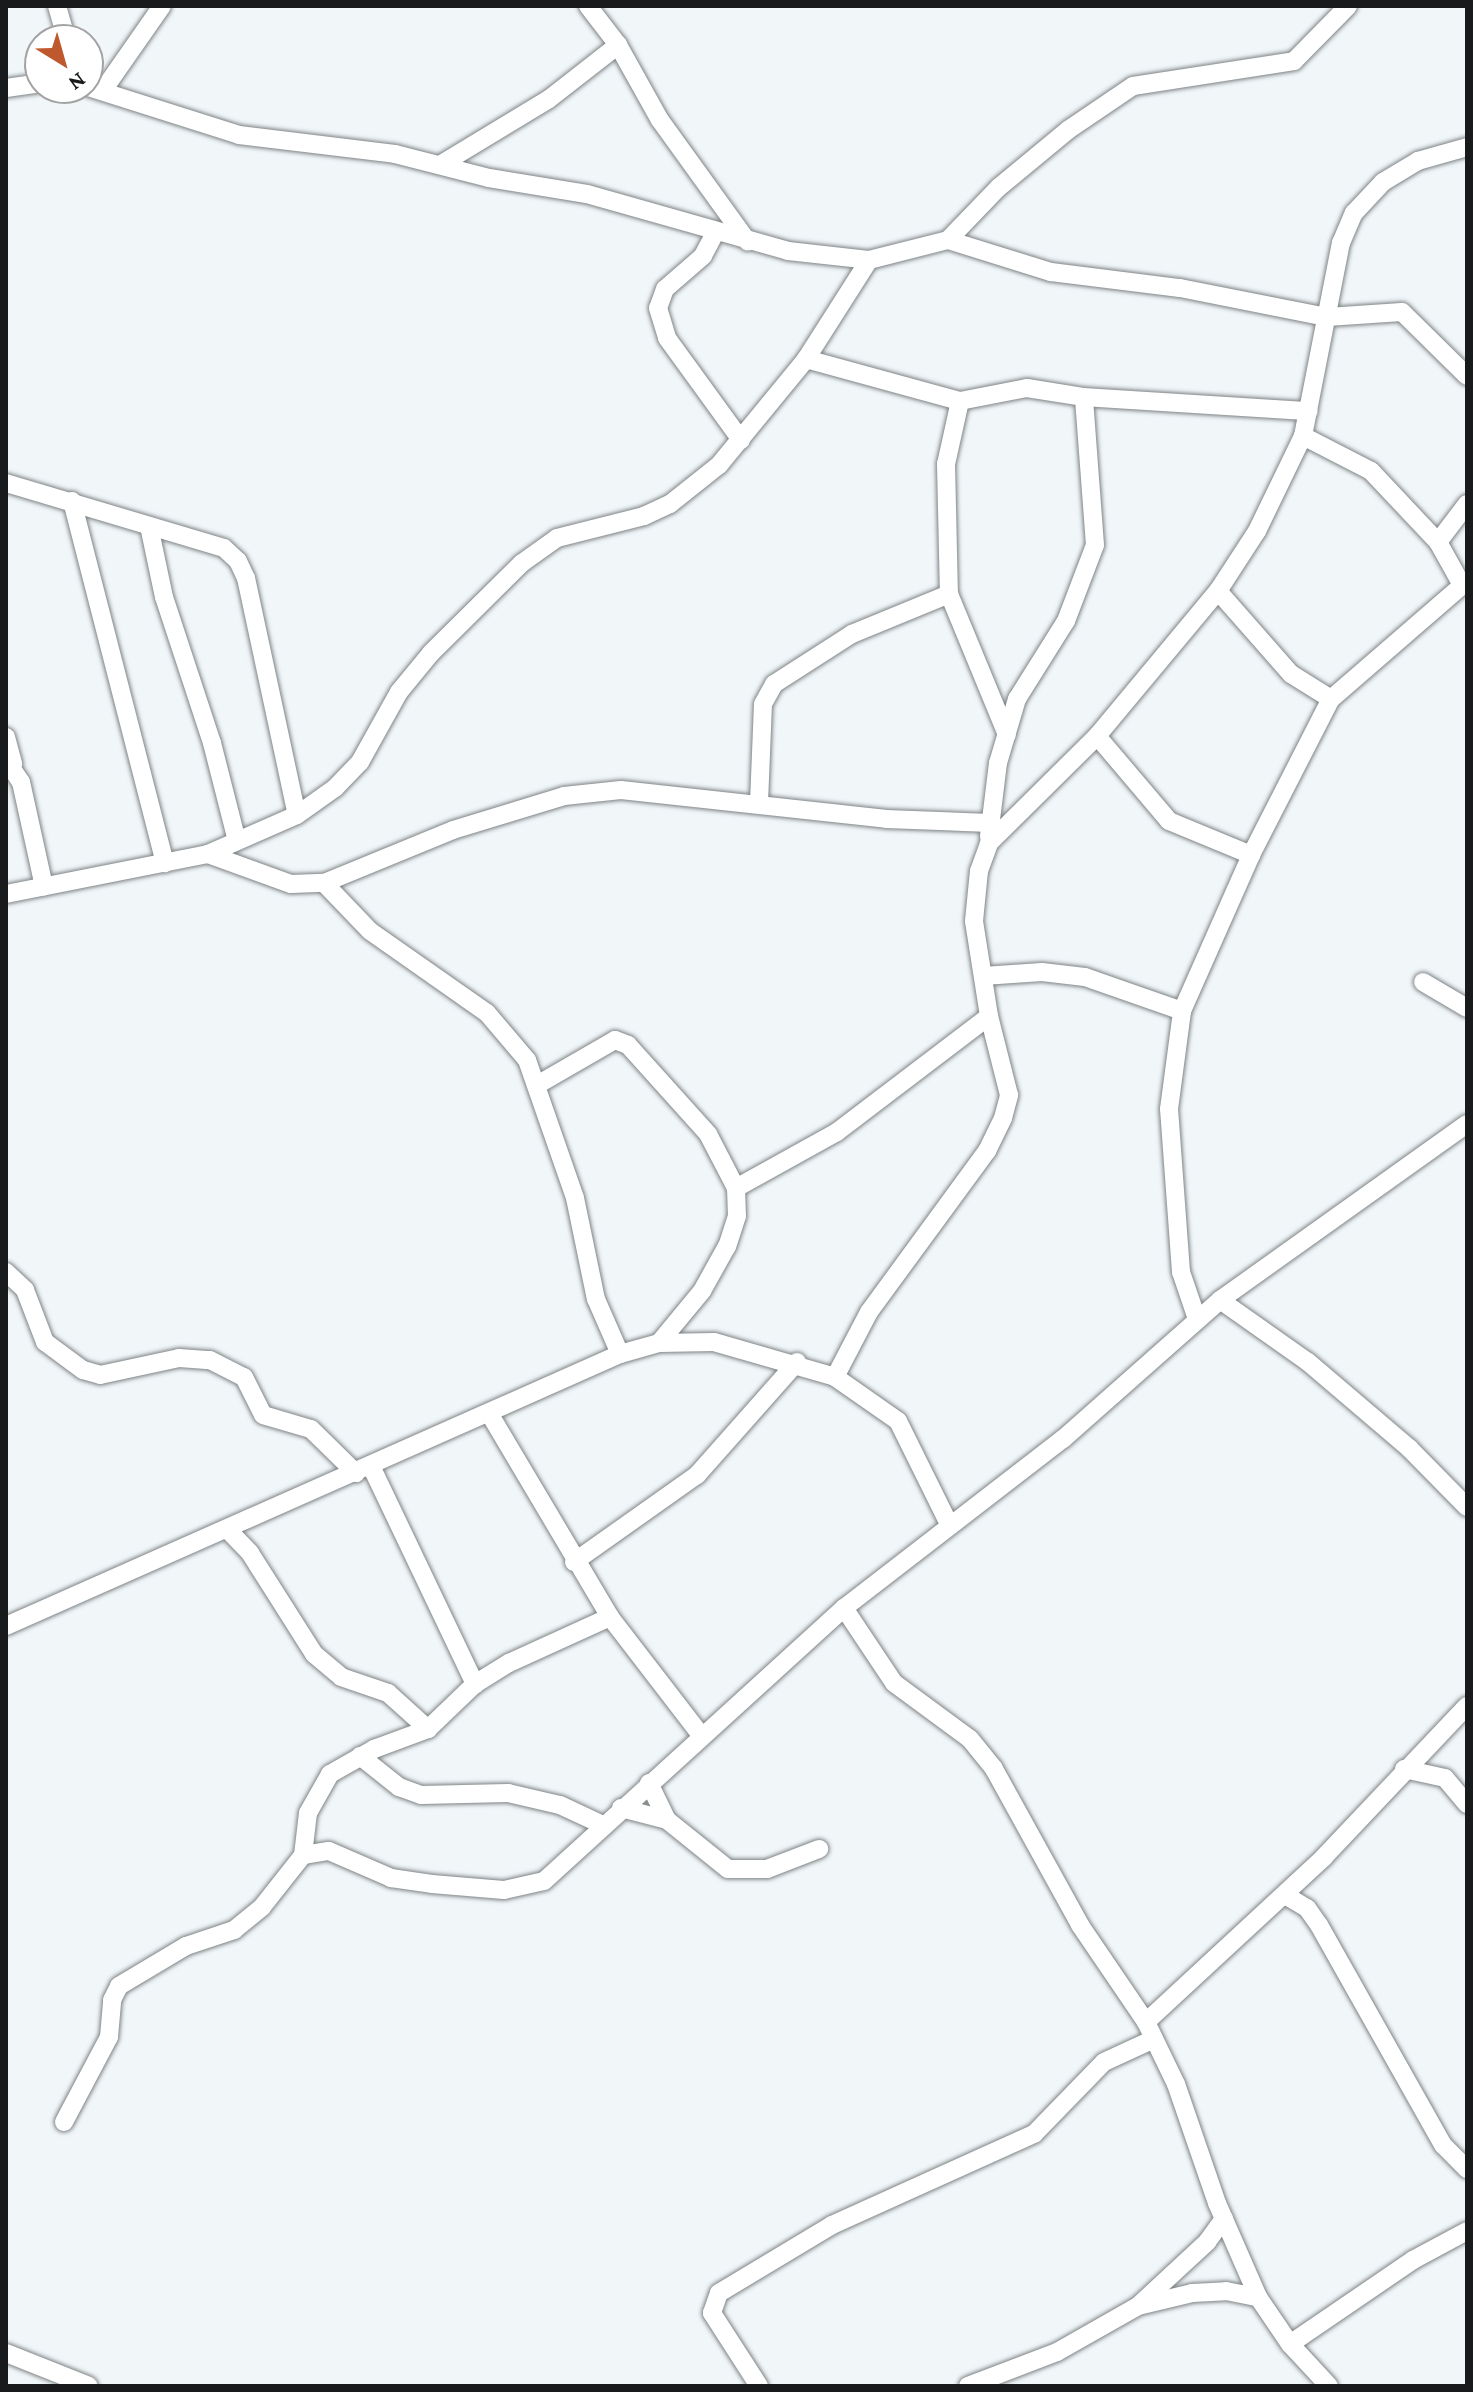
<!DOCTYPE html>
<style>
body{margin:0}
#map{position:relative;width:1473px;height:2392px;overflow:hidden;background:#f1f6f9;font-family:"Crimson Pro",serif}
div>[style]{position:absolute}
.roads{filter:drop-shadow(0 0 2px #7e8385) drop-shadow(0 0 2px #7e8385)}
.minor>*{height:18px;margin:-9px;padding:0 9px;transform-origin:9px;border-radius:9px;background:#fff}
span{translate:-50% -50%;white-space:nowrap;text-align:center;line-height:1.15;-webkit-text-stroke:7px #fff;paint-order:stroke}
.frame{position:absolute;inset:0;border:8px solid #181a1b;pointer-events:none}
.north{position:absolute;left:24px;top:24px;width:80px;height:80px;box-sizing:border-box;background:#fff;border:2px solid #a3a3a4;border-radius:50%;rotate:143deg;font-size:22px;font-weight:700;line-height:32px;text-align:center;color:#181a1b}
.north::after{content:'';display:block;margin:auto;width:28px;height:36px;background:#bf582d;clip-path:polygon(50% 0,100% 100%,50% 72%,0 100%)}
</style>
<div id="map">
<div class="roads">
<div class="minor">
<i style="left:57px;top:6px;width:35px;rotate:74deg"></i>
<i style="left:588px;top:6px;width:49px;rotate:52.4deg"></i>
<i style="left:618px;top:45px;width:86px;rotate:60.8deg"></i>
<i style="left:660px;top:120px;width:150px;rotate:54.2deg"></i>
<i style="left:88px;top:87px;width:158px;rotate:17.6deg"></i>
<i style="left:239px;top:135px;width:157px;rotate:6.9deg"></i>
<i style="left:395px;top:154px;width:97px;rotate:14.3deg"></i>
<i style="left:489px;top:178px;width:99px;rotate:9.3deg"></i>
<i style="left:587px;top:194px;width:209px;rotate:15.8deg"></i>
<i style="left:788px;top:251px;width:81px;rotate:6.3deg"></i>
<i style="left:869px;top:260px;width:81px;rotate:-14.2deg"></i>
<i style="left:948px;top:240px;width:72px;rotate:-46.1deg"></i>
<i style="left:998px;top:188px;width:91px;rotate:-39.6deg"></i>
<i style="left:1068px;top:130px;width:78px;rotate:-34.1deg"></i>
<i style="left:1133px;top:86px;width:163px;rotate:-8.8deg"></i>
<i style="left:1294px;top:61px;width:77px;rotate:-45.5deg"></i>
<i style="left:6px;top:88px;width:34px;rotate:-8deg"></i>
<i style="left:104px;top:89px;width:101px;rotate:-55.1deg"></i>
<i style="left:440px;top:165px;width:127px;rotate:-31.2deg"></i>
<i style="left:549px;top:99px;width:88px;rotate:-38deg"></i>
<i style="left:715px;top:233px;width:26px;rotate:118deg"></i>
<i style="left:703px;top:256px;width:50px;rotate:139deg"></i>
<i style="left:665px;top:289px;width:20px;rotate:110deg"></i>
<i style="left:658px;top:308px;width:31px;rotate:73deg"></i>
<i style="left:667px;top:338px;width:126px;rotate:54deg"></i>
<i style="left:948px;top:240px;width:108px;rotate:17.3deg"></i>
<i style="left:1051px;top:272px;width:130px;rotate:7.1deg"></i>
<i style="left:1180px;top:288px;width:150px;rotate:11.2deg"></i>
<i style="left:1327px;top:317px;width:75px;rotate:-3.8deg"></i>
<i style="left:1402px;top:312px;width:91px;rotate:44.6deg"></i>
<i style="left:806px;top:359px;width:160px;rotate:15.3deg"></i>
<i style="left:960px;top:401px;width:68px;rotate:-11deg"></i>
<i style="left:1027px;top:388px;width:58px;rotate:9deg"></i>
<i style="left:1084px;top:397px;width:225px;rotate:3.6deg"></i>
<i style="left:960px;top:401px;width:65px;rotate:102.5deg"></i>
<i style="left:946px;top:464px;width:130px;rotate:88.7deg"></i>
<i style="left:949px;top:594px;width:152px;rotate:67.6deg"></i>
<i style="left:1303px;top:436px;width:76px;rotate:27.2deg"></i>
<i style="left:1371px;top:471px;width:98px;rotate:46.7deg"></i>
<i style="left:1438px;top:542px;width:49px;rotate:60.8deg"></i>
<i style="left:6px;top:483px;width:227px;rotate:16.6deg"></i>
<i style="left:224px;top:548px;width:19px;rotate:43deg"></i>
<i style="left:238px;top:561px;width:19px;rotate:65deg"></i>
<i style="left:246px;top:578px;width:242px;rotate:77.9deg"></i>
<i style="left:72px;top:501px;width:374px;rotate:75.6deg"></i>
<i style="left:149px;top:526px;width:73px;rotate:78.1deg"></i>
<i style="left:164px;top:597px;width:154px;rotate:71.8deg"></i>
<i style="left:212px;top:743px;width:101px;rotate:75.7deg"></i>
<i style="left:1438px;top:542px;width:48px;rotate:-52.7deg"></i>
<i style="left:1218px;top:591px;width:111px;rotate:48.7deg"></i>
<i style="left:1291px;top:674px;width:47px;rotate:32deg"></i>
<i style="left:1097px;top:736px;width:111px;rotate:49.7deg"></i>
<i style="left:1169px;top:821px;width:89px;rotate:22.5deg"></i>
<i style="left:6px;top:737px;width:28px;rotate:75deg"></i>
<i style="left:6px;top:760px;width:27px;rotate:56deg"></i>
<i style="left:21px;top:782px;width:107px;rotate:77.6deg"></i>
<i style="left:759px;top:803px;width:99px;rotate:-87.7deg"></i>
<i style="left:763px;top:704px;width:23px;rotate:-61deg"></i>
<i style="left:774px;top:684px;width:93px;rotate:-32.7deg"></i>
<i style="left:852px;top:634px;width:105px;rotate:-22.4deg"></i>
<i style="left:989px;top:836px;width:74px;rotate:-83deg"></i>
<i style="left:998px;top:763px;width:67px;rotate:-73.5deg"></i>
<i style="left:1017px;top:699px;width:92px;rotate:-57.9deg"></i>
<i style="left:1066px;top:621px;width:81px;rotate:-69.1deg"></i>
<i style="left:1095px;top:545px;width:148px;rotate:-94.3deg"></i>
<i style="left:208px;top:854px;width:88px;rotate:19.9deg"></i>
<i style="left:291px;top:884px;width:33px;rotate:-2deg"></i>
<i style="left:324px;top:883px;width:139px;rotate:-22.3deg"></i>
<i style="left:453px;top:830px;width:116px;rotate:-17deg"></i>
<i style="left:564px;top:796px;width:57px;rotate:-6deg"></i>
<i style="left:621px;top:790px;width:267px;rotate:6.2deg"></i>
<i style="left:886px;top:819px;width:104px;rotate:2.2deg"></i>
<i style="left:324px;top:883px;width:66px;rotate:46.2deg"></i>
<i style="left:370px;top:931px;width:143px;rotate:35deg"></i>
<i style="left:487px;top:1013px;width:62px;rotate:49.6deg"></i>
<i style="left:527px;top:1060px;width:146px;rotate:70.8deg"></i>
<i style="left:575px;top:1198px;width:103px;rotate:78.3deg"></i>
<i style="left:596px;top:1299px;width:60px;rotate:66.4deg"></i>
<i style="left:6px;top:894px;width:206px;rotate:-11.2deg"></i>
<i style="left:208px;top:854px;width:97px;rotate:-23.7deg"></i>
<i style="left:297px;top:815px;width:47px;rotate:-35.4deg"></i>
<i style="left:335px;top:788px;width:36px;rotate:-46deg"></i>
<i style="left:360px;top:762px;width:80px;rotate:-60.9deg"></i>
<i style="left:399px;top:692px;width:50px;rotate:-50.6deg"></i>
<i style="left:431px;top:653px;width:128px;rotate:-44.7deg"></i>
<i style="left:522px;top:563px;width:43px;rotate:-35.5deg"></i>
<i style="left:557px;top:538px;width:90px;rotate:-14.2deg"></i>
<i style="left:644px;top:516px;width:29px;rotate:-25deg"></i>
<i style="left:670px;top:504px;width:63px;rotate:-38.5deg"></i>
<i style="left:719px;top:465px;width:137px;rotate:-50.6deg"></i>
<i style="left:806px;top:359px;width:117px;rotate:-57.5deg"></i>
<i style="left:983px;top:976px;width:59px;rotate:-3.9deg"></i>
<i style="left:1042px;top:972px;width:43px;rotate:6.6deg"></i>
<i style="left:1085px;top:977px;width:103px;rotate:19.3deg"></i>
<i style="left:1423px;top:982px;width:51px;rotate:30.6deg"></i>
<i style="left:537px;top:1085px;width:90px;rotate:-30deg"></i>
<i style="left:615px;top:1040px;width:14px;rotate:21deg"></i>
<i style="left:628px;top:1045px;width:120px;rotate:48deg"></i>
<i style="left:708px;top:1134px;width:61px;rotate:62.6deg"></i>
<i style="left:736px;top:1188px;width:28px;rotate:88deg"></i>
<i style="left:737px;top:1216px;width:32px;rotate:108deg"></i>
<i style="left:727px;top:1246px;width:51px;rotate:119.1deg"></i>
<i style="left:702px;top:1291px;width:67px;rotate:129.6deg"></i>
<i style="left:736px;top:1188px;width:115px;rotate:-29deg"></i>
<i style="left:837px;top:1132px;width:191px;rotate:-37.3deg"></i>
<i style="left:6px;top:1272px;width:26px;rotate:43deg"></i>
<i style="left:25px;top:1290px;width:56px;rotate:69deg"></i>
<i style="left:45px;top:1342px;width:47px;rotate:36.4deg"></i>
<i style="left:83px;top:1370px;width:18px;rotate:16deg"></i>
<i style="left:100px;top:1375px;width:81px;rotate:-12.1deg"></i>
<i style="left:179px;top:1358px;width:31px;rotate:4deg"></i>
<i style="left:210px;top:1360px;width:38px;rotate:27deg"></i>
<i style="left:244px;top:1377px;width:42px;rotate:63.4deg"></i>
<i style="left:263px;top:1415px;width:50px;rotate:16.3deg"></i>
<i style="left:311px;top:1429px;width:63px;rotate:44.4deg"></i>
<i style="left:1220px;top:1300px;width:108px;rotate:35.2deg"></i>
<i style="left:1308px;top:1362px;width:133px;rotate:40.4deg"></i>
<i style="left:1409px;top:1448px;width:83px;rotate:45.5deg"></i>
<i style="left:1197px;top:1319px;width:50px;rotate:-108.8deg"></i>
<i style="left:1181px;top:1272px;width:163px;rotate:-94.2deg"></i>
<i style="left:1169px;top:1109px;width:99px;rotate:-82.4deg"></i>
<i style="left:1182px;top:1011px;width:171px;rotate:-66.1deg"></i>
<i style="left:1251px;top:855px;width:175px;rotate:-62.9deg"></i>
<i style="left:1331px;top:699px;width:180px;rotate:-40.9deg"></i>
<i style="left:835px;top:1377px;width:73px;rotate:-62.4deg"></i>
<i style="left:869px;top:1312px;width:200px;rotate:-53.8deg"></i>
<i style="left:987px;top:1151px;width:37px;rotate:-64deg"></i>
<i style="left:1003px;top:1118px;width:24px;rotate:-75deg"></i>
<i style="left:1009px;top:1095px;width:81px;rotate:-104.2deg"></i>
<i style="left:989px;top:1016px;width:96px;rotate:-99deg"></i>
<i style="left:974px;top:921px;width:50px;rotate:-84.3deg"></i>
<i style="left:979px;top:871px;width:30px;rotate:-70deg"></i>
<i style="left:989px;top:843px;width:152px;rotate:-44.7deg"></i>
<i style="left:1097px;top:736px;width:189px;rotate:-50.2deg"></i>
<i style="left:1218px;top:591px;width:72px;rotate:-57deg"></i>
<i style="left:1257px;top:531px;width:106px;rotate:-64.2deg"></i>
<i style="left:1303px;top:436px;width:197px;rotate:-78.9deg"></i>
<i style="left:1341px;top:243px;width:33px;rotate:-67deg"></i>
<i style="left:1354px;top:213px;width:42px;rotate:-46.9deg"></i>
<i style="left:1383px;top:182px;width:41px;rotate:-31deg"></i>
<i style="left:1418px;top:161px;width:51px;rotate:-15.9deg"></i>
<i style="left:489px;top:1413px;width:237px;rotate:59.3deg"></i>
<i style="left:610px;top:1617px;width:149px;rotate:52.4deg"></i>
<i style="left:371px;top:1466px;width:242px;rotate:64.5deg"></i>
<i style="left:228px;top:1530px;width:32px;rotate:46deg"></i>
<i style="left:250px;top:1553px;width:120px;rotate:57.6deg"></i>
<i style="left:314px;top:1654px;width:35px;rotate:40deg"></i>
<i style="left:341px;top:1677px;width:50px;rotate:18.8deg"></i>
<i style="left:388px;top:1693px;width:54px;rotate:42deg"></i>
<i style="left:574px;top:1562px;width:151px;rotate:-35.3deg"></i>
<i style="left:697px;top:1475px;width:151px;rotate:-48.5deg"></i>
<i style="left:844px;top:1608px;width:90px;rotate:56.3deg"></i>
<i style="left:894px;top:1683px;width:94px;rotate:36.4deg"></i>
<i style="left:970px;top:1739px;width:38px;rotate:51deg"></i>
<i style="left:994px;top:1769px;width:178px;rotate:61.1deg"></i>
<i style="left:1080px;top:1925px;width:117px;rotate:55.8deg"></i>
<i style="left:1146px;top:2022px;width:69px;rotate:64.2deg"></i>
<i style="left:1176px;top:2084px;width:126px;rotate:71deg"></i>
<i style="left:1217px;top:2203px;width:103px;rotate:66.4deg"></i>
<i style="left:1258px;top:2297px;width:57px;rotate:55.8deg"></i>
<i style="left:1290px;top:2344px;width:57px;rotate:47.1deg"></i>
<i style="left:6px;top:1626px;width:672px;rotate:-23.89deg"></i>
<i style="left:620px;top:1354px;width:41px;rotate:-15.8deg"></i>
<i style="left:659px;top:1343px;width:55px;rotate:-1deg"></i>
<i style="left:714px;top:1342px;width:126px;rotate:16.1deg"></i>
<i style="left:835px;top:1377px;width:77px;rotate:34.9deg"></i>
<i style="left:898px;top:1421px;width:115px;rotate:63.7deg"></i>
<i style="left:360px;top:1756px;width:50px;rotate:38.5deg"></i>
<i style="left:399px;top:1787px;width:23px;rotate:20deg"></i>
<i style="left:421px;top:1795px;width:87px;rotate:-1.3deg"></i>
<i style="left:508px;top:1793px;width:53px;rotate:13deg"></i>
<i style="left:560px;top:1805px;width:47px;rotate:24.9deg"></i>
<i style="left:1404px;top:1769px;width:42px;rotate:12.4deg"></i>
<i style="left:1445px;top:1778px;width:34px;rotate:50deg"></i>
<i style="left:649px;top:1783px;width:41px;rotate:64.1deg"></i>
<i style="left:667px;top:1820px;width:78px;rotate:38.8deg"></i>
<i style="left:728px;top:1869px;width:39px"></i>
<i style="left:767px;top:1869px;width:56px;rotate:-21deg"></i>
<i style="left:621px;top:1808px;width:48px;rotate:14.6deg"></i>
<i style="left:303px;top:1855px;width:42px;rotate:-83.2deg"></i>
<i style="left:308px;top:1813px;width:45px;rotate:-60.6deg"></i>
<i style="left:330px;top:1774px;width:51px;rotate:-29.6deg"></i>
<i style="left:374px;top:1749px;width:58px;rotate:-20.3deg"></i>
<i style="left:428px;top:1729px;width:65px;rotate:-43.8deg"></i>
<i style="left:475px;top:1684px;width:40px;rotate:-32deg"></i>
<i style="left:509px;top:1663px;width:111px;rotate:-24.5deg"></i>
<i style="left:1285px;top:1895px;width:26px;rotate:31deg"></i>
<i style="left:1307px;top:1908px;width:21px;rotate:55deg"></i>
<i style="left:1319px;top:1925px;width:253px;rotate:60.6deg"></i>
<i style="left:1443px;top:2145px;width:34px;rotate:45deg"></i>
<i style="left:1146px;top:2022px;width:243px;rotate:-42.8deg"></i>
<i style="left:1324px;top:1857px;width:208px;rotate:-46.6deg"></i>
<i style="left:64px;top:2122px;width:96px;rotate:-62.1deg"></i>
<i style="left:109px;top:2037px;width:37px;rotate:-85deg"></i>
<i style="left:112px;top:2000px;width:16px;rotate:-63deg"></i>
<i style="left:119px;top:1986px;width:78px;rotate:-30.8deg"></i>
<i style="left:186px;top:1946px;width:51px;rotate:-18.4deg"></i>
<i style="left:234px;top:1930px;width:36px;rotate:-39deg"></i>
<i style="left:262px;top:1907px;width:66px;rotate:-51.7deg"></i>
<i style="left:303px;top:1855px;width:26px;rotate:-9deg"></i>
<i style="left:329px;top:1851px;width:68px;rotate:23.5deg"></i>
<i style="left:391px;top:1878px;width:41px;rotate:8.3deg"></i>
<i style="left:432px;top:1884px;width:72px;rotate:4.8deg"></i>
<i style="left:504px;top:1890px;width:41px;rotate:-12.7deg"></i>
<i style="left:544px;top:1881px;width:406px;rotate:-42.3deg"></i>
<i style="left:844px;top:1608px;width:277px;rotate:-37.7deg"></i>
<i style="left:1063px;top:1439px;width:210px;rotate:-41.5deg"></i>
<i style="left:1220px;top:1300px;width:303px;rotate:-35.5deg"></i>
<i style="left:1139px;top:2305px;width:93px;rotate:-42.8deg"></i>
<i style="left:1207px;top:2242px;width:29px;rotate:-54deg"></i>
<i style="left:1290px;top:2344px;width:149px;rotate:-34.3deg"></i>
<i style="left:1413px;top:2260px;width:61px;rotate:-28.2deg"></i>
<i style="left:6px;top:2353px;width:89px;rotate:21.7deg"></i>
<i style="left:759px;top:2386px;width:87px;rotate:-122.8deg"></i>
<i style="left:712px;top:2313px;width:21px;rotate:-71deg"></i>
<i style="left:719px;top:2293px;width:132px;rotate:-31deg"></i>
<i style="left:832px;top:2225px;width:222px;rotate:-24.3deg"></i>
<i style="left:1034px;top:2134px;width:100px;rotate:-45.8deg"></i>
<i style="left:1104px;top:2062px;width:55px;rotate:-24.7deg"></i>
<i style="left:968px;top:2386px;width:95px;rotate:-20.9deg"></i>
<i style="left:1057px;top:2352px;width:93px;rotate:-29.6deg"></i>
<i style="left:1138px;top:2306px;width:56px;rotate:-13.5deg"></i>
<i style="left:1192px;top:2293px;width:34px;rotate:-3deg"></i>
<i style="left:1226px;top:2291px;width:33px;rotate:11deg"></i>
</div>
</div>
<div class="frame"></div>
<div class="north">N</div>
</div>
